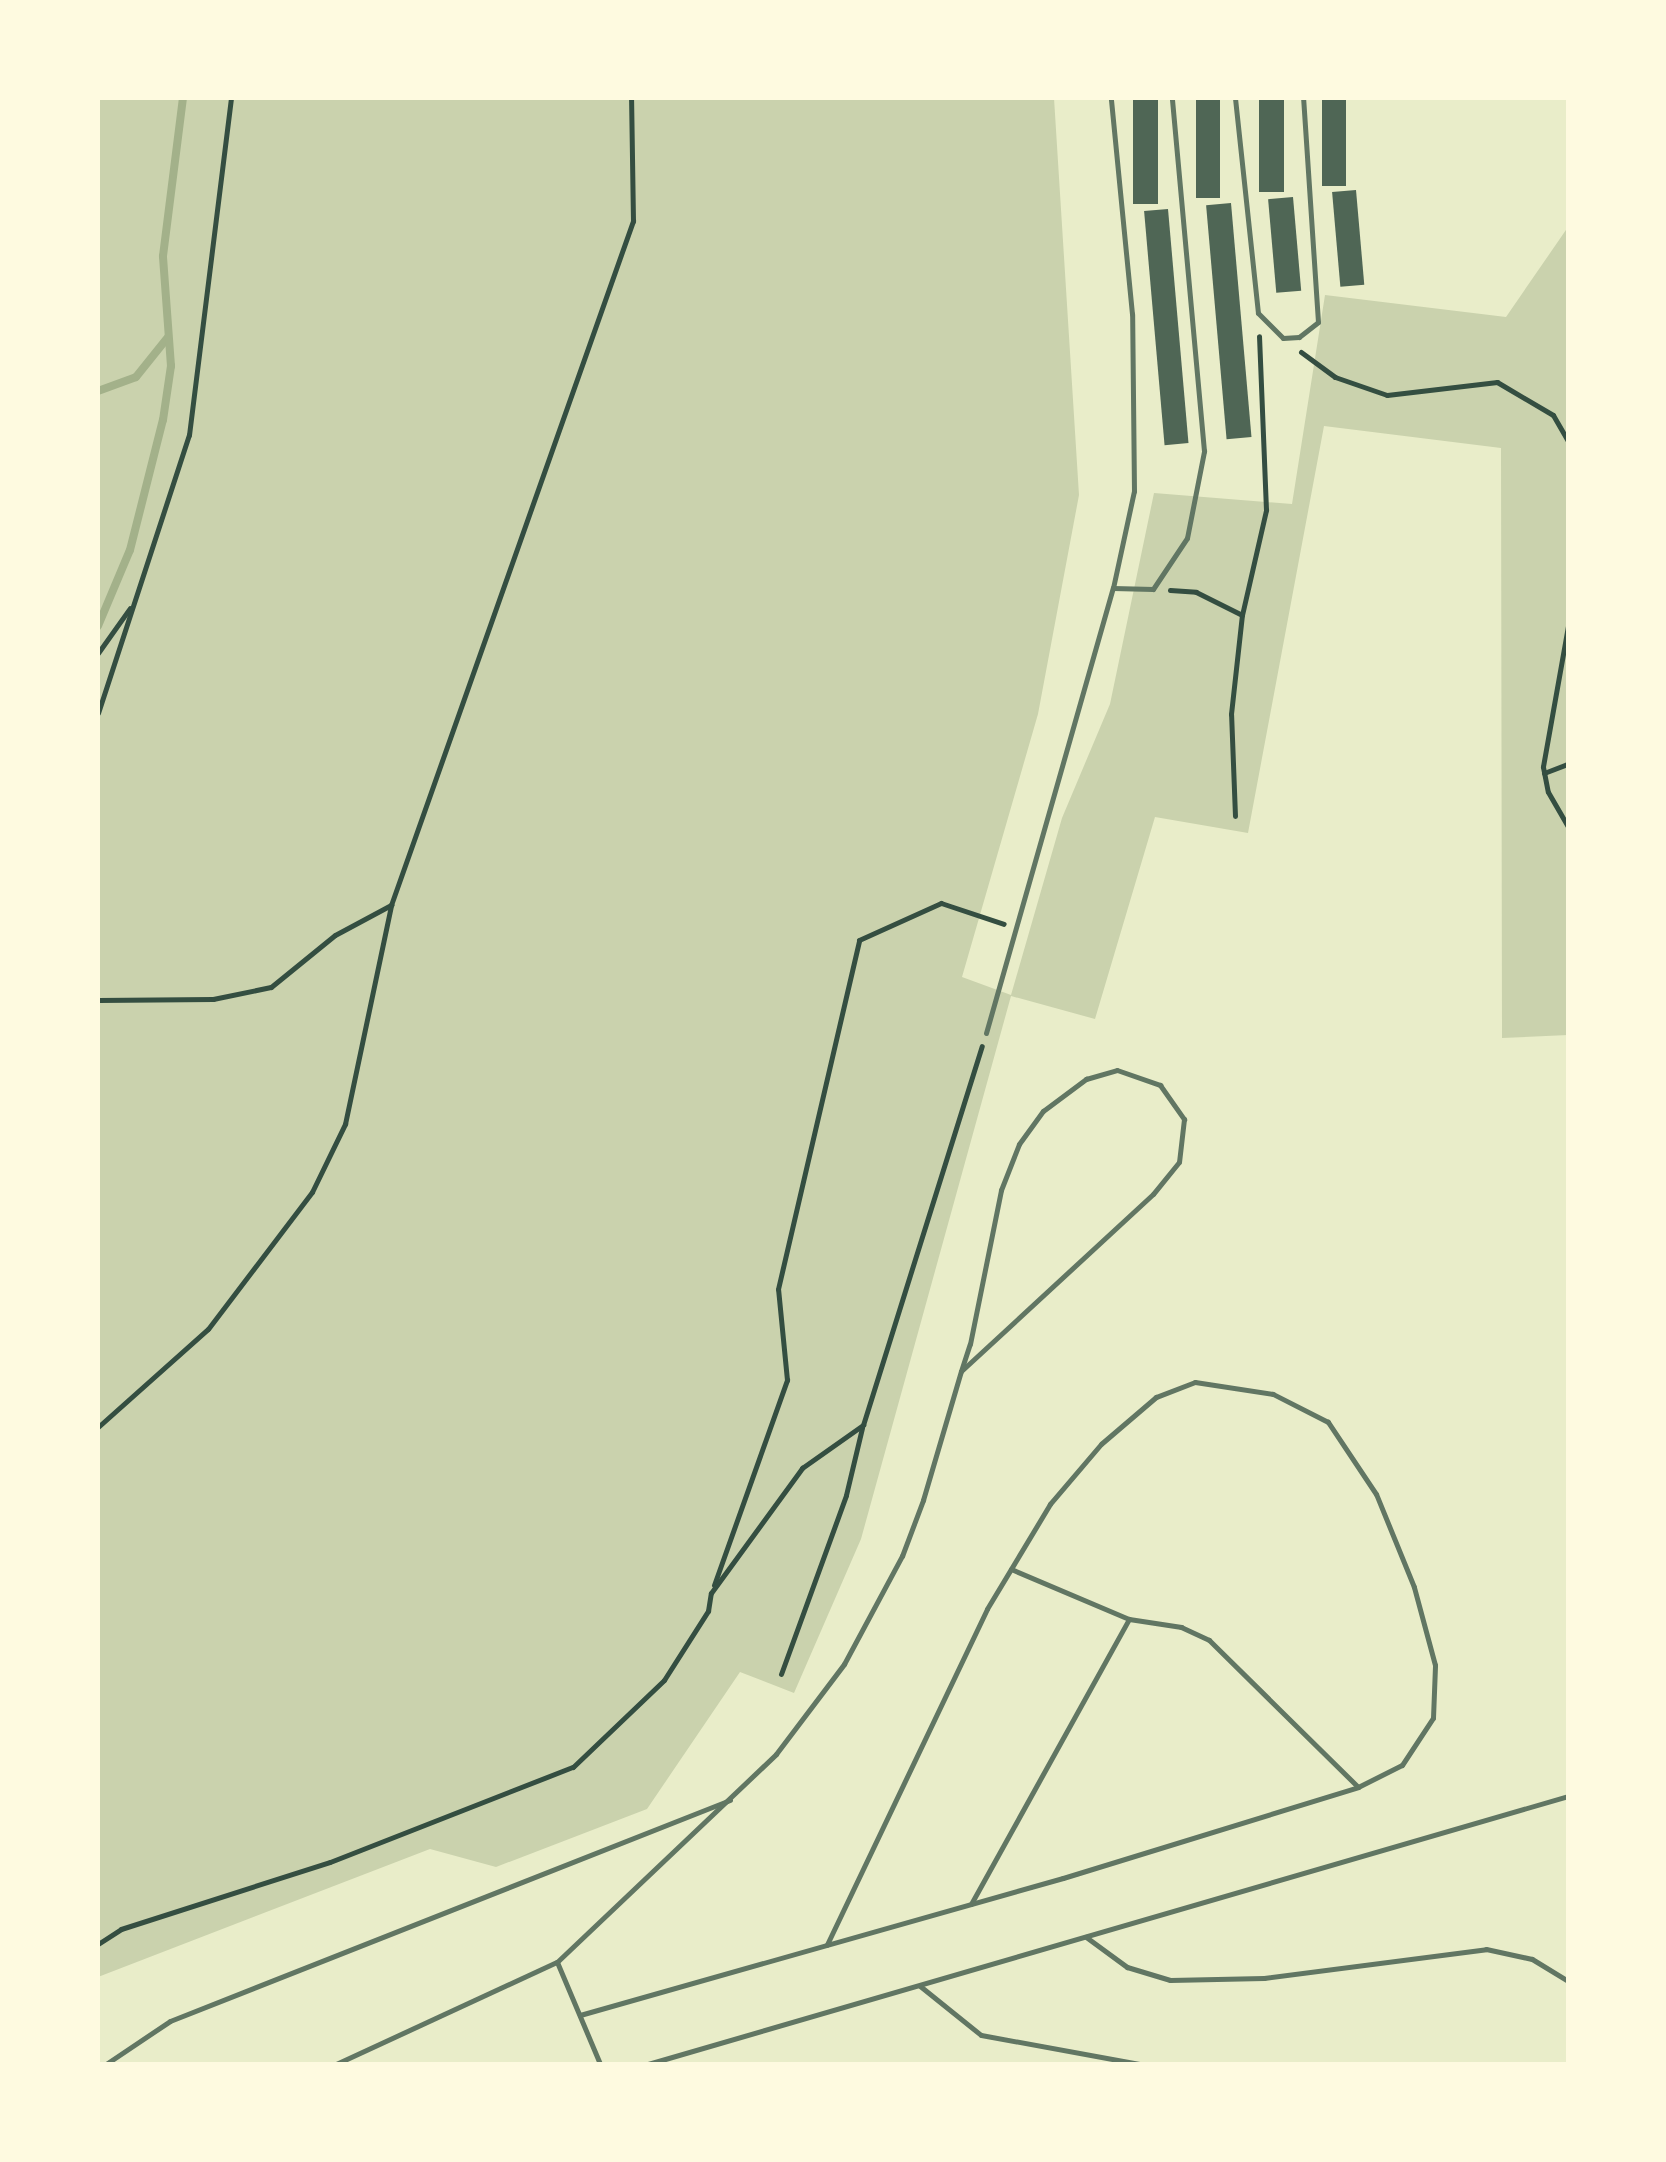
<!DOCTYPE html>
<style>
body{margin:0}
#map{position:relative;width:1666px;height:2162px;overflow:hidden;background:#e9edc9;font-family:"Titillium Web",sans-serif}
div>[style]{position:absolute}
.green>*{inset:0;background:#cad2ad}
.stream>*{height:8px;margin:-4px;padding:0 4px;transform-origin:4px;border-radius:4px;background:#a3b18a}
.building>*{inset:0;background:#4f6655;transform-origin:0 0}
.path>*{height:5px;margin:-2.5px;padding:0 2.5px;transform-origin:2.5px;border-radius:2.5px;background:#344e41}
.service>*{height:5px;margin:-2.5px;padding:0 2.5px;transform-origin:2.5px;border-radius:2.5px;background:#617663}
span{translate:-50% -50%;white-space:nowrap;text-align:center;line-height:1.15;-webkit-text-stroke:8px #fefae0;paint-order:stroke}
.frame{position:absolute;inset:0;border:100px solid #fefae0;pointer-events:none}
</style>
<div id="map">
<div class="green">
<i style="clip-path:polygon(98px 98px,1054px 98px,1079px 495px,1038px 714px,962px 977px,1011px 995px,1062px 818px,1110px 704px,1154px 493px,1292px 504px,1325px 295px,1506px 317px,1568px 227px,1568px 1035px,1502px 1038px,1501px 448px,1324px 426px,1248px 833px,1155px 817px,1095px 1019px,1011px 996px,861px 1539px,794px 1693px,740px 1672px,647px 1809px,496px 1867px,430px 1849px,98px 1977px)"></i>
</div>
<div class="stream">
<i style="left:98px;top:391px;width:40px;rotate:-20.2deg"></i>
<i style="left:136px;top:377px;width:51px;rotate:-51.3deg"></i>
<i style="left:98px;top:626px;width:82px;rotate:-67.2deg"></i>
<i style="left:130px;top:550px;width:134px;rotate:-75.8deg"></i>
<i style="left:163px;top:420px;width:55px;rotate:-81.6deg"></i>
<i style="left:171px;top:366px;width:110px;rotate:-94.2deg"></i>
<i style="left:163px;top:256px;width:159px;rotate:-82.8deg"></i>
</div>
<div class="building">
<i style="left:1133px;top:98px;width:25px;height:106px"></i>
<i style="left:1196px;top:98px;width:24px;height:100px"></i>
<i style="left:1259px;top:98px;width:25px;height:94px"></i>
<i style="left:1322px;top:98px;width:24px;height:88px"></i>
<i style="left:1356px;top:190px;width:95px;height:24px;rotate:85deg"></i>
<i style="left:1293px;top:197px;width:94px;height:25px;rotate:85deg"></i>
<i style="left:1231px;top:203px;width:235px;height:25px;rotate:85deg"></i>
<i style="left:1168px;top:209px;width:235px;height:24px;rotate:85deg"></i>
</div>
<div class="path">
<i style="left:1301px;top:352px;width:42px;rotate:36.3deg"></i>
<i style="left:1335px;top:377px;width:55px;rotate:19.1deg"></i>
<i style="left:1387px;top:395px;width:111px;rotate:-6.7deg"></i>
<i style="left:1497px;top:382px;width:65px;rotate:30.5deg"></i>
<i style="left:1553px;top:415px;width:30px;rotate:60deg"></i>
<i style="left:1170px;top:590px;width:26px;rotate:4deg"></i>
<i style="left:1196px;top:592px;width:51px;rotate:26.6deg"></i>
<i style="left:1568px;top:626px;width:143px;rotate:100.1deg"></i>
<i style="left:1543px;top:767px;width:25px;rotate:79deg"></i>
<i style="left:1548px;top:792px;width:39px;rotate:60deg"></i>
<i style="left:98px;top:653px;width:55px;rotate:-54.6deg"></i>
<i style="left:98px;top:713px;width:293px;rotate:-71.9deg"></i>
<i style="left:189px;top:435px;width:340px;rotate:-82.9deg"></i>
<i style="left:1544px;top:773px;width:26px;rotate:-21deg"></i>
<i style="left:1235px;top:816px;width:102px;rotate:-92.2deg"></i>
<i style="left:1231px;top:714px;width:100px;rotate:-83.7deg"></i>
<i style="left:1242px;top:615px;width:108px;rotate:-77.1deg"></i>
<i style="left:1266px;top:510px;width:174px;rotate:-92.3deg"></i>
<i style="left:98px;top:1000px;width:115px;rotate:-0.5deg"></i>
<i style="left:213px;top:999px;width:59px;rotate:-11.7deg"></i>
<i style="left:271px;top:987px;width:82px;rotate:-39.1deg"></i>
<i style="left:335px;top:935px;width:64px;rotate:-28.2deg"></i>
<i style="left:98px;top:1427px;width:147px;rotate:-41.7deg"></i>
<i style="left:208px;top:1329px;width:172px;rotate:-52.8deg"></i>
<i style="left:312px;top:1192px;width:76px;rotate:-64.1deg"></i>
<i style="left:345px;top:1124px;width:224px;rotate:-78.1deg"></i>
<i style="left:391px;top:905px;width:726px;rotate:-70.52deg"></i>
<i style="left:633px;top:221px;width:123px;rotate:-90.9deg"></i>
<i style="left:714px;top:1585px;width:218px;rotate:-70.4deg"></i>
<i style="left:787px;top:1380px;width:91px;rotate:-95.6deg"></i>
<i style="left:778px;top:1289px;width:358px;rotate:-76.9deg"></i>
<i style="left:859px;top:940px;width:90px;rotate:-24.3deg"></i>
<i style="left:941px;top:903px;width:66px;rotate:18.4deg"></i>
<i style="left:781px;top:1674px;width:190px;rotate:-70deg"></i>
<i style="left:846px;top:1495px;width:69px;rotate:-76.6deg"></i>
<i style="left:98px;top:1944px;width:27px;rotate:-33deg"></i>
<i style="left:121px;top:1929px;width:219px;rotate:-17.8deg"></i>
<i style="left:330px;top:1862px;width:261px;rotate:-21.4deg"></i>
<i style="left:573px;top:1767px;width:126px;rotate:-43.7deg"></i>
<i style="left:664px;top:1680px;width:82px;rotate:-57.5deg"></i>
<i style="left:708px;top:1611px;width:18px;rotate:-81deg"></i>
<i style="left:711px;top:1593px;width:155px;rotate:-53.9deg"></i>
<i style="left:802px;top:1468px;width:75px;rotate:-35.2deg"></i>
<i style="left:863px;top:1425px;width:397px;rotate:-72.6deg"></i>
</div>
<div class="service">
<i style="left:1235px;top:98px;width:216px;rotate:83.9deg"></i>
<i style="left:1258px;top:313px;width:35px;rotate:45deg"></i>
<i style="left:1283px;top:338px;width:16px;rotate:-4deg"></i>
<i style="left:1299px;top:337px;width:24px;rotate:-38deg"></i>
<i style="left:1318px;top:322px;width:225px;rotate:-93.8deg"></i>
<i style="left:1113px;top:588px;width:40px;rotate:1.4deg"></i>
<i style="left:1153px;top:589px;width:61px;rotate:-56.3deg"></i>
<i style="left:1187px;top:538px;width:89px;rotate:-78.9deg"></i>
<i style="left:1204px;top:451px;width:354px;rotate:-95.2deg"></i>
<i style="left:986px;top:1033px;width:463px;rotate:-74.1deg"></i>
<i style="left:1113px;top:588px;width:99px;rotate:-77.8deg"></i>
<i style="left:1134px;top:491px;width:177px;rotate:-90.6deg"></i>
<i style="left:1132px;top:314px;width:217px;rotate:-95.6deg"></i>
<i style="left:1011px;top:1569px;width:128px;rotate:23deg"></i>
<i style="left:1129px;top:1619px;width:53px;rotate:8.7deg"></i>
<i style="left:1181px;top:1627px;width:31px;rotate:25deg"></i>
<i style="left:1209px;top:1640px;width:209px;rotate:44.6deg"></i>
<i style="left:971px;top:1904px;width:326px;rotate:-61deg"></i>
<i style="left:1086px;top:1937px;width:51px;rotate:36.2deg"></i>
<i style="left:1127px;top:1967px;width:45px;rotate:16.8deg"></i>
<i style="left:1170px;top:1980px;width:94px;rotate:-1.2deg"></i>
<i style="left:1264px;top:1978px;width:224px;rotate:-7.4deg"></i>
<i style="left:1486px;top:1949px;width:47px;rotate:12.3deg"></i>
<i style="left:1532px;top:1959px;width:42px;rotate:31.4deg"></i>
<i style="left:557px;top:1962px;width:111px;rotate:67.1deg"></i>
<i style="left:920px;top:1986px;width:78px;rotate:38.8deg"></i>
<i style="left:981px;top:2035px;width:161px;rotate:10.4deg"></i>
<i style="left:580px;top:2015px;width:502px;rotate:-15.84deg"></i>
<i style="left:1063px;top:1878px;width:309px;rotate:-17.1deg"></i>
<i style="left:1358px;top:1787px;width:49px;rotate:-26.6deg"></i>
<i style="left:1402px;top:1765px;width:56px;rotate:-56.6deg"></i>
<i style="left:1433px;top:1718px;width:53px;rotate:-87.8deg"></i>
<i style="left:1435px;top:1665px;width:81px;rotate:-105.1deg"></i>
<i style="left:1414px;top:1587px;width:100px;rotate:-112.2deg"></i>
<i style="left:1376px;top:1494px;width:87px;rotate:-123.7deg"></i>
<i style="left:1328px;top:1422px;width:62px;rotate:-153deg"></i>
<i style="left:1273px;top:1394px;width:79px;rotate:-171.3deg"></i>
<i style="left:1195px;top:1382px;width:42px;rotate:159deg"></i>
<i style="left:1156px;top:1397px;width:72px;rotate:139.5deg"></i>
<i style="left:1101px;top:1444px;width:79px;rotate:130.4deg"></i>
<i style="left:1050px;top:1504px;width:122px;rotate:121deg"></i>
<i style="left:987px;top:1609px;width:372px;rotate:115.5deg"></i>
<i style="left:106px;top:2064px;width:77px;rotate:-33.9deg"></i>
<i style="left:170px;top:2021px;width:602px;rotate:-21.54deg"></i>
<i style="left:336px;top:2064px;width:243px;rotate:-24.8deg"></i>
<i style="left:557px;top:1962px;width:302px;rotate:-43.5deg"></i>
<i style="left:776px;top:1754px;width:113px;rotate:-52.9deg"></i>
<i style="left:844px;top:1664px;width:123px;rotate:-61.8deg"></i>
<i style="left:902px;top:1556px;width:60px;rotate:-69.4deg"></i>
<i style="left:923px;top:1500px;width:134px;rotate:-73.6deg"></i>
<i style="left:961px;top:1371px;width:28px;rotate:-72deg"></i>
<i style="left:970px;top:1344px;width:157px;rotate:-78.6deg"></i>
<i style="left:1001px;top:1190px;width:49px;rotate:-68.6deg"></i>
<i style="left:1019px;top:1144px;width:41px;rotate:-54deg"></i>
<i style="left:1043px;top:1111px;width:54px;rotate:-36.7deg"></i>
<i style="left:1086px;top:1079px;width:32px;rotate:-16deg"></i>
<i style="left:1117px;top:1070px;width:46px;rotate:19.2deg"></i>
<i style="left:1160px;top:1085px;width:42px;rotate:54.8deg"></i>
<i style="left:1184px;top:1119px;width:43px;rotate:96.6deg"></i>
<i style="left:1179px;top:1162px;width:41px;rotate:129.1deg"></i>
<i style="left:1153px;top:1194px;width:261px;rotate:137.3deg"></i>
<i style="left:648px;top:2064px;width:958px;rotate:-16.24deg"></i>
</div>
<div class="frame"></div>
</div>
